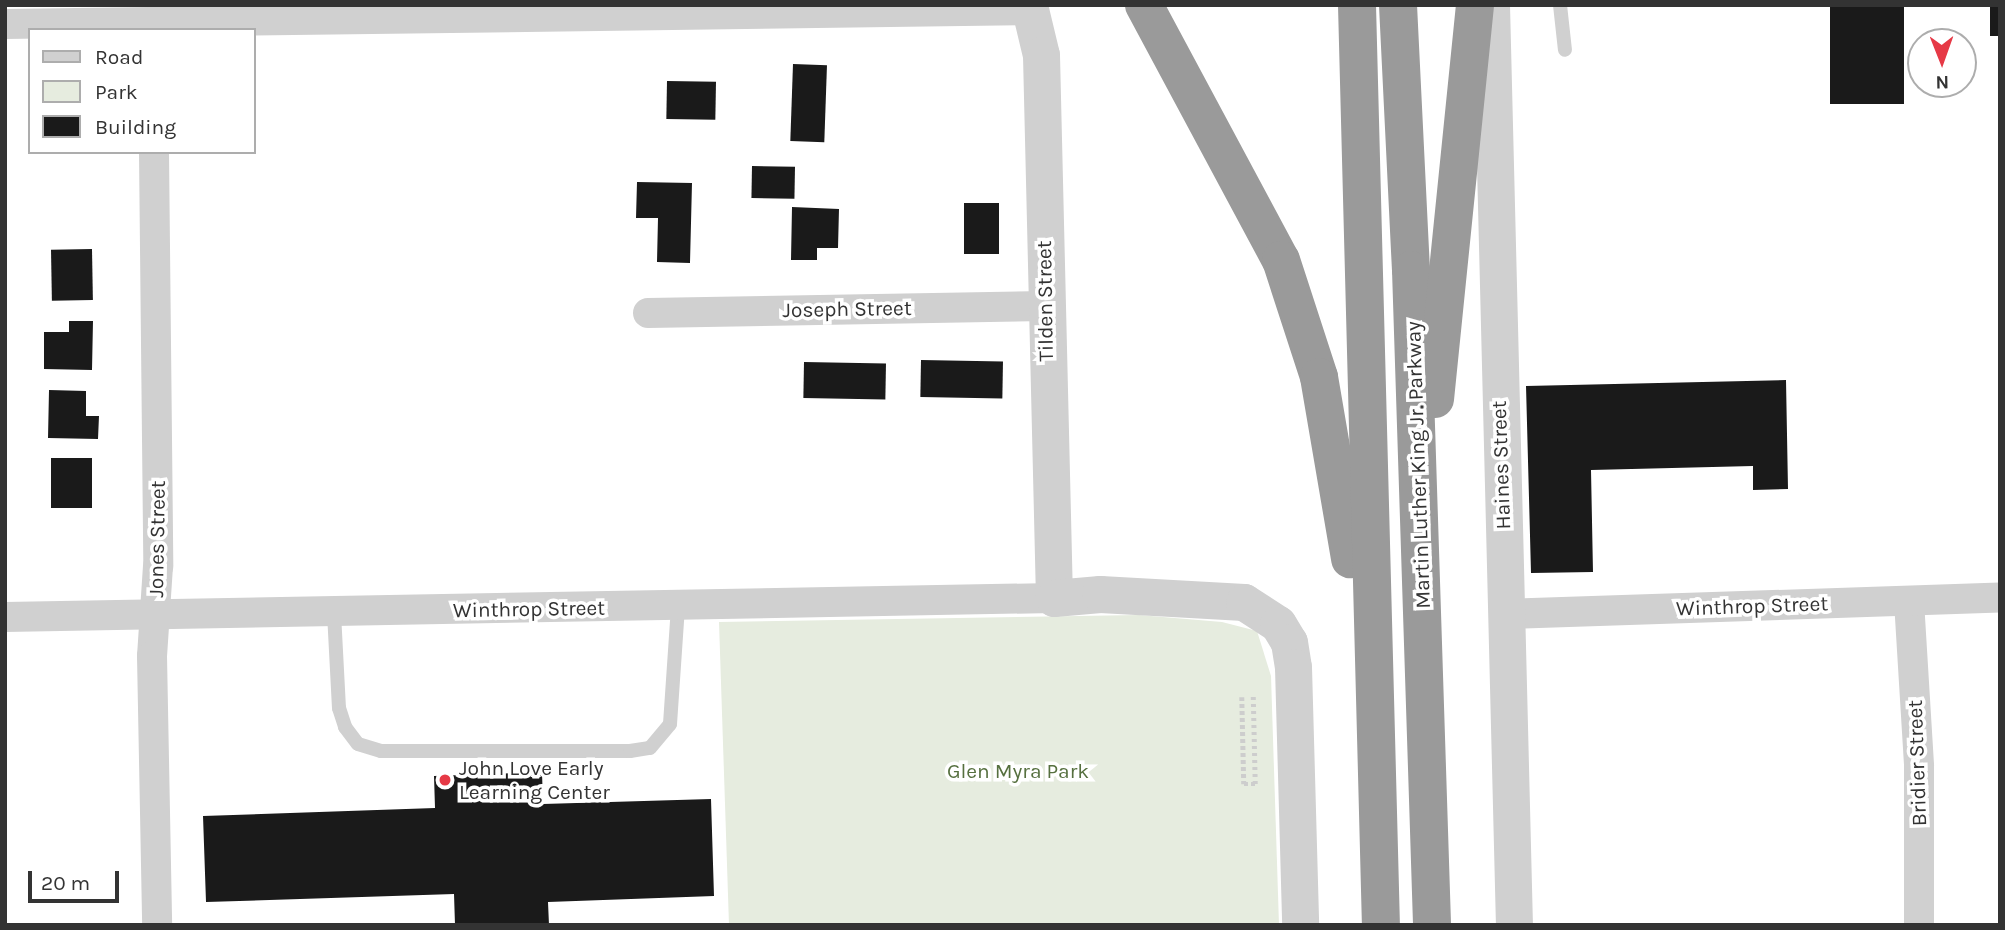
<!DOCTYPE html>
<style>
body{margin:0}
#map{position:relative;width:2005px;height:930px;overflow:hidden;background:#fff;font-family:Karla,sans-serif}
div>[style]{position:absolute}
.green>*{inset:0;background:#e6ecdf}
.building>*{inset:0;background:#1a1a1a;transform-origin:0 0}
.path>*{height:4.5px;margin-top:-2.25px;transform-origin:0;background:repeating-linear-gradient(90deg,#cdcdcd 0 3.5px,transparent 0 7px)}
.service>*{height:14px;margin:-7px;padding:0 7px;transform-origin:7px;border-radius:7px;background:#d0d0d0}
.minor>*{height:30px;margin:-15px;padding:0 15px;transform-origin:15px;border-radius:15px;background:#d0d0d0}
.tertiary>*{height:37px;margin:-18.5px;padding:0 18.5px;transform-origin:18.5px;border-radius:18.5px;background:#d0d0d0}
.motorway>*{height:38px;margin:-19px;padding:0 19px;transform-origin:19px;border-radius:19px;background:#9a9a9a}
.dots>*{width:19px;height:19px;translate:-50% -50%;box-sizing:border-box;border:4px solid #fff;border-radius:50%}
span{translate:-50% -50%;white-space:nowrap;text-align:center;line-height:1.15;-webkit-text-stroke:7px #fff;paint-order:stroke}
.street-label{font-size:21px;color:#333}
.poi-label{font-size:21px;color:#333}
.left{translate:0 -50%;text-align:left}
.park-label{font-size:21px;color:#56703f}
.frame{position:absolute;inset:0;border:7px solid #333;pointer-events:none}
.legend{position:absolute;left:28px;top:28px;width:228px;height:126px;box-sizing:border-box;background:#fff;border:2px solid #adadad;margin:0;padding:9px 12px;list-style:none;font-size:21px;color:#333}
.legend li{display:flex;align-items:center;gap:14px;height:35px}
.legend b{width:35px;border:2px solid #adadad}
.north{position:absolute;left:1907px;top:28px;width:70px;height:70px;box-sizing:border-box;background:#fff;border:2px solid #adadad;border-radius:50%;rotate:179deg;font-size:19px;font-weight:700;line-height:28px;text-align:center;color:#333}
.north::after{content:'';display:block;margin:auto;width:24px;height:32px;background:#e63946;clip-path:polygon(50% 0,100% 100%,50% 72%,0 100%)}
.scale{position:absolute;left:28px;top:871px;width:91px;height:32px;box-sizing:border-box;border:4px solid #333;border-top:0;padding-left:9px;font-size:21px;line-height:24px;white-space:nowrap;color:#333;-webkit-text-stroke:5px #fff;paint-order:stroke}
</style>
<div id="map">
<div class="green">
<i style="clip-path:polygon(1139px 615px,1222px 622px,1257px 631px,1271px 676px,1279px 925px,729px 925px,719px 622px)"></i>
</div>
<div class="building">
<i style="left:1830px;top:5px;width:74px;height:99px"></i>
<i style="left:1990px;top:5px;width:10px;height:31px"></i>
<i style="left:793px;top:64px;width:34px;height:77px;rotate:2deg"></i>
<i style="left:667px;top:81px;width:49px;height:38px;rotate:1deg"></i>
<i style="left:752px;top:166px;width:43px;height:32px;rotate:1deg"></i>
<i style="clip-path:polygon(637px 182px,692px 183px,690px 263px,657px 262px,658px 218px,636px 218px)"></i>
<i style="left:964px;top:203px;width:35px;height:51px"></i>
<i style="clip-path:polygon(792px 207px,839px 209px,838px 248px,817px 248px,817px 260px,791px 260px)"></i>
<i style="left:92px;top:249px;width:51px;height:41px;rotate:89deg"></i>
<i style="clip-path:polygon(69px 321px,93px 321px,92px 370px,44px 369px,44px 332px,69px 332px)"></i>
<i style="left:921px;top:360px;width:82px;height:37px;rotate:1deg"></i>
<i style="left:804px;top:362px;width:82px;height:36px;rotate:1deg"></i>
<i style="clip-path:polygon(1786px 380px,1788px 489px,1753px 490px,1753px 466px,1591px 470px,1593px 572px,1531px 573px,1526px 386px)"></i>
<i style="clip-path:polygon(49px 390px,86px 391px,86px 416px,99px 416px,98px 439px,48px 438px)"></i>
<i style="left:51px;top:458px;width:41px;height:50px"></i>
<i style="clip-path:polygon(542px 772px,543px 804px,711px 799px,714px 896px,548px 902px,549px 925px,455px 925px,454px 894px,206px 902px,203px 816px,435px 808px,434px 776px)"></i>
</div>
<div class="path">
<i style="left:1242px;top:697px;width:87px;rotate:88.7deg"></i>
<i style="left:1244px;top:784px;width:11px"></i>
<i style="left:1255px;top:784px;width:90px;rotate:-91.3deg"></i>
</div>
<div class="service">
<i style="left:1560px;top:5px;width:45px;rotate:83.7deg"></i>
<i style="left:334px;top:613px;width:95px;rotate:87deg"></i>
<i style="left:339px;top:708px;width:20px;rotate:72deg"></i>
<i style="left:345px;top:727px;width:21px;rotate:53deg"></i>
<i style="left:358px;top:744px;width:24px;rotate:17deg"></i>
<i style="left:381px;top:751px;width:249px"></i>
<i style="left:630px;top:751px;width:20px;rotate:-9deg"></i>
<i style="left:650px;top:748px;width:31px;rotate:-50deg"></i>
<i style="left:670px;top:724px;width:118px;rotate:-86.1deg"></i>
</div>
<div class="minor">
<i style="left:5px;top:24px;width:1024px;rotate:-0.78deg"></i>
<i style="left:154px;top:152px;width:414px;rotate:89.4deg"></i>
<i style="left:158px;top:566px;width:90px;rotate:93.8deg"></i>
<i style="left:152px;top:656px;width:269px;rotate:88.9deg"></i>
<i style="left:648px;top:313px;width:397px;rotate:-1deg"></i>
<i style="left:1909px;top:601px;width:165px;rotate:86.5deg"></i>
<i style="left:1919px;top:766px;width:159px;rotate:90deg"></i>
<i style="left:1505px;top:614px;width:495px;rotate:-1.9deg"></i>
<i style="left:5px;top:617px;width:1049px;rotate:-1.04deg"></i>
</div>
<div class="tertiary">
<i style="left:1029px;top:5px;width:51px;rotate:76.5deg"></i>
<i style="left:1041px;top:55px;width:543px;rotate:88.63deg"></i>
<i style="left:1054px;top:598px;width:46px;rotate:-5deg"></i>
<i style="left:1100px;top:594px;width:144px;rotate:3.2deg"></i>
<i style="left:1244px;top:602px;width:40px;rotate:32.9deg"></i>
<i style="left:1278px;top:624px;width:21px;rotate:59deg"></i>
<i style="left:1289px;top:642px;width:25px;rotate:81deg"></i>
<i style="left:1293px;top:667px;width:258px;rotate:88.4deg"></i>
<i style="left:1491px;top:5px;width:920px;rotate:88.57deg"></i>
</div>
<div class="motorway">
<i style="left:1144px;top:5px;width:289px;rotate:61.8deg"></i>
<i style="left:1281px;top:260px;width:123px;rotate:72deg"></i>
<i style="left:1319px;top:377px;width:185px;rotate:80.3deg"></i>
<i style="left:1357px;top:5px;width:920px;rotate:88.51deg"></i>
<i style="left:1398px;top:5px;width:265px;rotate:87.2deg"></i>
<i style="left:1411px;top:270px;width:655px;rotate:88.16deg"></i>
<i style="left:1435px;top:399px;width:396px;rotate:-84.2deg"></i>
</div>
<div class="dots">
<i style="left:445px;top:780px;background:#e63946"></i>
</div>
<div class="street-label">
<span style="left:1045px;top:301px;rotate:-91deg">Tilden Street</span>
<span style="left:847px;top:309px;rotate:-1deg">Joseph Street</span>
<span style="left:1418px;top:465px;rotate:-92deg">Martin Luther King Jr. Parkway</span>
<span style="left:1501px;top:465px;rotate:-92deg">Haines Street</span>
<span style="left:157px;top:539px;rotate:-89deg">Jones Street</span>
<span style="left:1752px;top:606px;rotate:-2deg">Winthrop Street</span>
<span style="left:529px;top:609px;rotate:-1deg">Winthrop Street</span>
<span style="left:1917px;top:763px;rotate:-92deg">Bridier Street</span>
</div>
<div class="poi-label">
<span class="left" style="left:459px;top:780px">John Love Early<br>Learning Center</span>
</div>
<div class="park-label">
<span style="left:1018px;top:771px">Glen Myra Park</span>
</div>
<div class="frame"></div>
<ul class="legend">
<li><b style="height:9px;background:#d0d0d0"></b>Road</li>
<li><b style="height:19px;background:#e6ecdf"></b>Park</li>
<li><b style="height:19px;background:#1a1a1a"></b>Building</li>
</ul>
<div class="north">N</div>
<div class="scale">20 m</div>
</div>
